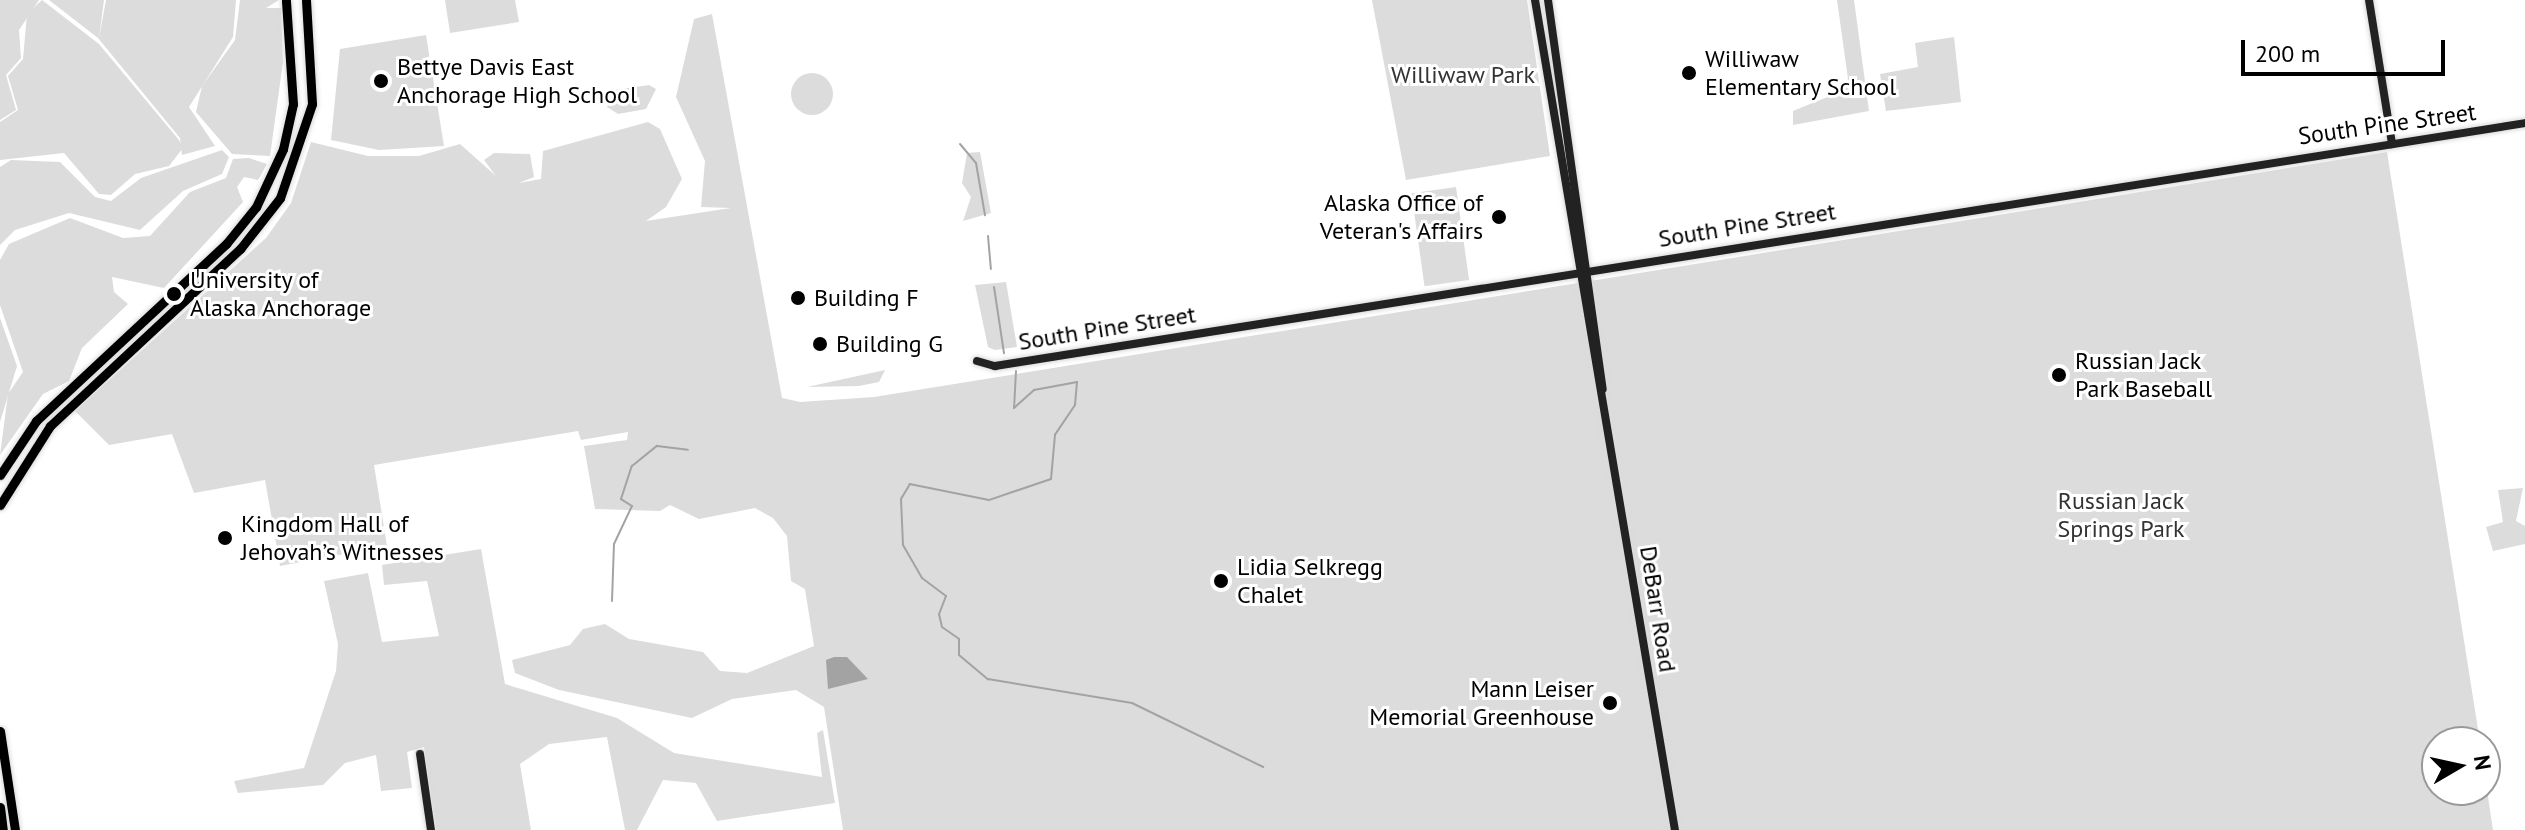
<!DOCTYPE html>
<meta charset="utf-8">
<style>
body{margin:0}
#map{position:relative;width:2525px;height:830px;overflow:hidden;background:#fff;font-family:"PT Sans",sans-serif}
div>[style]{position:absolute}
.green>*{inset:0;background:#dcdcdc;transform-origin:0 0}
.round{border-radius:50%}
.water>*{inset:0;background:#a3a3a3}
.stream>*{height:2px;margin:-1px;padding:0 1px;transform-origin:1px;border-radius:1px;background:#a3a3a3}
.roads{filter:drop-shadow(0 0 2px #dbdbdb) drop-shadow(0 0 2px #dbdbdb)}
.secondary>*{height:8px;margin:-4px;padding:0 4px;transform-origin:4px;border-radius:4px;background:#222}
.primary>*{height:9px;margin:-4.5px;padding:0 4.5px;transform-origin:4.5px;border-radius:4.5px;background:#000}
.dots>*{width:22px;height:22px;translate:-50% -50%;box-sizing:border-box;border:4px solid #fff;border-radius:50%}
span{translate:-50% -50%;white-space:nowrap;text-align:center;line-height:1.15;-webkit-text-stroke:6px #fff;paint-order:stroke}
.poi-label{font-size:24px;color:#000}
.left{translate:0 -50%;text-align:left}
.right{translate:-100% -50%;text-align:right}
.park-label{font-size:24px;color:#333}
.street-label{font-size:24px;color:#000}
.north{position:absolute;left:2421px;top:726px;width:80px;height:80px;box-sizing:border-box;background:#fff;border:2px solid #999;border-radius:50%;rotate:81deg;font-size:22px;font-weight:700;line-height:32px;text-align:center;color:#000}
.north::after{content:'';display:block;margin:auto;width:28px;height:36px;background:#000;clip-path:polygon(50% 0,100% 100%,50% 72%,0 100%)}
.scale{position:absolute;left:2241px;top:40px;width:204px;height:36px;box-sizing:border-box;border:4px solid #000;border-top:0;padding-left:10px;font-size:24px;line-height:28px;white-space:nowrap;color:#000;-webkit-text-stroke:6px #fff;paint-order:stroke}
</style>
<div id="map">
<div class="green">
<i style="clip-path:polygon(0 0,39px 0,19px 30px,21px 58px,6px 75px,16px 110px,0 120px)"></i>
<i style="clip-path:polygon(42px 0,99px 44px,179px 140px,183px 148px,169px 166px,135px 174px,111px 195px,99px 194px,64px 153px,0 160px,0 122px,18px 110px,8px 76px,23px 59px,27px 14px)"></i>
<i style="clip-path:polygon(49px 0,104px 0,99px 38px,106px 0,236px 0,233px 37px,189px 107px,215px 146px,182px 155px,180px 138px,98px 38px)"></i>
<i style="clip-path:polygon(240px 0,279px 0,266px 8px,281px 8px,283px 62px,270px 156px,232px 154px,196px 112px,202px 86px,235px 40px)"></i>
<i style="clip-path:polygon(445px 0,515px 0,519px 22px,450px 33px)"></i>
<i style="clip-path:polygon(1372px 0,1527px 0,1550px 156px,1406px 180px)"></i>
<i style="clip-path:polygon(1837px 0,1854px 0,1869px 111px,1793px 125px,1793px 111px,1837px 93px,1848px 79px)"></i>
<i style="clip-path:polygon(712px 14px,782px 398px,800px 402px,874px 397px,2387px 152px,2480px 742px,2437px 742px,2437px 790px,2485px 790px,2485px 777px,2493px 830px,843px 830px,824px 707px,796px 690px,732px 699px,692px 718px,559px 690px,515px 673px,512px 660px,570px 645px,583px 629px,605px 624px,629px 639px,703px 652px,720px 671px,747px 673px,814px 646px,805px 589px,791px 581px,787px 536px,773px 518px,755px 508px,699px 519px,670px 505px,660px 511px,595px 509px,584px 446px,627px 440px,628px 432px,581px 440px,578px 431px,374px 465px,387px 546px,280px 566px,265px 480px,194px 493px,172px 434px,109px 445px,75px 411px,266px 238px,291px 203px,311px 142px,368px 156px,419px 156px,460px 144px,496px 176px,484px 160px,494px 153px,530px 154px,534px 177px,519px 183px,541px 179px,543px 151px,648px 122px,660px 129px,682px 179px,666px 207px,646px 221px,731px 208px,701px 207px,705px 161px,676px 97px,694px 19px)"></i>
<i style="clip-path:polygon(426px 35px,444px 146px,379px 150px,331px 140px,340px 49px)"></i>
<i style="clip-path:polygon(1954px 37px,1961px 102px,1886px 111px,1880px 74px,1918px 67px,1915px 43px)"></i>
<i class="round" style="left:791px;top:73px;width:42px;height:42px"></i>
<i style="clip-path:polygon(649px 85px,656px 89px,646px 109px,618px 114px,607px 107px,614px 90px)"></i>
<i style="clip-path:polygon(222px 150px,229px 157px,222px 174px,183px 191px,140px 230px,69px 213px,15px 230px,0 245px,0 167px,11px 160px,60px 162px,95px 197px,111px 201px,141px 178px)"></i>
<i style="clip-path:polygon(980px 152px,991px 213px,963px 221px,971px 197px,962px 183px,967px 153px)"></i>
<i style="clip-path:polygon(249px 158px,267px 164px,258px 180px,244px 177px,237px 187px,243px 202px,164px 288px,112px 277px,114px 292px,128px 304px,82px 348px,69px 381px,43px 394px,0 455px,8px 394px,23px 372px,0 305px,0 260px,9px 244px,70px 218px,123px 238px,150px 236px,190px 192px,226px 178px,233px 159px)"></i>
<i style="left:1456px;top:187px;width:94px;height:45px;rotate:82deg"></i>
<i style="clip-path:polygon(1006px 282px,1017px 347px,995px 350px,988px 347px,975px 285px)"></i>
<i style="clip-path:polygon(0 318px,17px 366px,0 422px)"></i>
<i style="clip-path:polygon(885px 370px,879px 382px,859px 386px,807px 387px)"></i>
<i style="clip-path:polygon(2523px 488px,2516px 521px,2525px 526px,2525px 544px,2493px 551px,2486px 527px,2503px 522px,2498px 490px)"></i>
<i style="clip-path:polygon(481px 549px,505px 684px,617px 718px,674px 753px,822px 777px,817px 733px,823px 730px,835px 803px,717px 821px,696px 783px,663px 780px,637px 830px,625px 830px,607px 737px,549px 744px,520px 764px,531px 830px,436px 830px,424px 747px,407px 752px,412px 788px,381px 791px,376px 755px,345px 763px,323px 785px,238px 793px,234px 781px,304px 768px,336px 671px,338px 644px,324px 581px,368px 573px,382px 642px,439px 636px,427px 581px,384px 585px,382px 565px)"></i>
</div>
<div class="water">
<i style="clip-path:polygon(834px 657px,847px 657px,868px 679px,828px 689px,826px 660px)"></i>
</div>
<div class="stream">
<i style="left:960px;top:144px;width:25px;rotate:50deg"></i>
<i style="left:976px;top:163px;width:53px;rotate:80.2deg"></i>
<i style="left:988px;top:236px;width:33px;rotate:85deg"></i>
<i style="left:994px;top:287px;width:67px;rotate:81.4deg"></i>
<i style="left:1016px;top:371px;width:37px;rotate:93deg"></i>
<i style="left:1014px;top:408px;width:27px;rotate:-42deg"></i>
<i style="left:1034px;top:390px;width:44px;rotate:-10.5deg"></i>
<i style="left:1077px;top:382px;width:23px;rotate:95deg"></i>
<i style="left:1075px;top:405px;width:36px;rotate:124deg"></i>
<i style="left:1055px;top:435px;width:44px;rotate:95.2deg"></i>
<i style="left:1051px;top:479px;width:65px;rotate:161.3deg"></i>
<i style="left:989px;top:500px;width:81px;rotate:-168.6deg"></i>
<i style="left:910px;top:484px;width:17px;rotate:121deg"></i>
<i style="left:901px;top:499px;width:46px;rotate:87.5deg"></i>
<i style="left:903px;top:545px;width:38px;rotate:60deg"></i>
<i style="left:922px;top:578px;width:30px;rotate:37deg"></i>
<i style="left:946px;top:596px;width:19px;rotate:111deg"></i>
<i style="left:939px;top:614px;width:13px;rotate:77deg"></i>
<i style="left:942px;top:627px;width:21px;rotate:35deg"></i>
<i style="left:959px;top:639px;width:16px;rotate:90deg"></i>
<i style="left:959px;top:655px;width:38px;rotate:40deg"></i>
<i style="left:988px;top:679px;width:146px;rotate:9.5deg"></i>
<i style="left:1132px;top:703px;width:146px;rotate:26deg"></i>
<i style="left:612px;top:601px;width:57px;rotate:-88deg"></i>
<i style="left:614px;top:544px;width:42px;rotate:-64.7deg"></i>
<i style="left:632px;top:506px;width:13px;rotate:-148deg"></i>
<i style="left:621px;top:499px;width:35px;rotate:-72deg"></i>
<i style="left:632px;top:466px;width:32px;rotate:-39deg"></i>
<i style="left:657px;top:446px;width:31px;rotate:7deg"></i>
</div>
<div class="roads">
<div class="secondary">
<i style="left:1535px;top:0;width:842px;rotate:80.43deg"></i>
<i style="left:1548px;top:0;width:393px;rotate:82deg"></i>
<i style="left:2369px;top:0;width:146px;rotate:80.9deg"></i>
<i style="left:977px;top:361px;width:19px;rotate:16deg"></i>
<i style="left:995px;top:366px;width:1549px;rotate:-9.02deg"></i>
<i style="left:420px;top:754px;width:77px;rotate:81.8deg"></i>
</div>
<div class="primary">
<i style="left:0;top:475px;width:65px;rotate:-56.3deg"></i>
<i style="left:36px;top:421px;width:260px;rotate:-43deg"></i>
<i style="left:226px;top:244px;width:48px;rotate:-51deg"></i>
<i style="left:256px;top:207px;width:64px;rotate:-65deg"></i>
<i style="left:283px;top:149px;width:46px;rotate:-77.5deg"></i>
<i style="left:293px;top:104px;width:104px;rotate:-93.9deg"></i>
<i style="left:0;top:505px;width:93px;rotate:-57.7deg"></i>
<i style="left:50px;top:426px;width:260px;rotate:-43deg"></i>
<i style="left:240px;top:249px;width:65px;rotate:-51.9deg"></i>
<i style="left:280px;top:198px;width:99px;rotate:-71.2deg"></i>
<i style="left:312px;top:104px;width:104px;rotate:-93.3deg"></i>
<i style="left:0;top:731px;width:100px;rotate:81.4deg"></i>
<i style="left:0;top:807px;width:23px;rotate:83deg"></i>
</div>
</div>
<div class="dots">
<i style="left:1689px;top:73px;background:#000"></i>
<i style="left:381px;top:81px;background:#000"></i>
<i style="left:1499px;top:217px;background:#000"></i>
<i style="left:174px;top:294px;background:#000"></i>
<i style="left:798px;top:298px;background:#000"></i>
<i style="left:820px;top:344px;background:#000"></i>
<i style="left:2059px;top:375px;background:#000"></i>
<i style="left:225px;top:538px;background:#000"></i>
<i style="left:1221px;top:581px;background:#000"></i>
<i style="left:1610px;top:703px;background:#000"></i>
</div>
<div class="poi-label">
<span class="left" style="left:1705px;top:73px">Williwaw<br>Elementary School</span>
<span class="left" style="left:397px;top:81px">Bettye Davis East<br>Anchorage High School</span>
<span class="right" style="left:1483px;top:217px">Alaska Office of<br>Veteran's Affairs</span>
<span class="left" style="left:190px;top:294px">University of<br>Alaska Anchorage</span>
<span class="left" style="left:814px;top:298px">Building F</span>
<span class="left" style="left:836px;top:344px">Building G</span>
<span class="left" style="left:2075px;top:375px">Russian Jack<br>Park Baseball</span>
<span class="left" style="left:241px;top:538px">Kingdom Hall of<br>Jehovah’s Witnesses</span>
<span class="left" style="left:1237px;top:581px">Lidia Selkregg<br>Chalet</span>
<span class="right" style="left:1594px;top:703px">Mann Leiser<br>Memorial Greenhouse</span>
</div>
<div class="park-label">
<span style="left:1463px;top:75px">Williwaw Park</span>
<span style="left:2121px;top:515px">Russian Jack<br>Springs Park</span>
</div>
<div class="street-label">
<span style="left:2387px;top:124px;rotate:-8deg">South Pine Street</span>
<span style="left:1747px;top:225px;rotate:-9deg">South Pine Street</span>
<span style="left:1107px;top:328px;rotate:-9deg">South Pine Street</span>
<span style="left:1658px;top:609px;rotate:81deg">DeBarr Road</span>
</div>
<div class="north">N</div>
<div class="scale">200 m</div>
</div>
